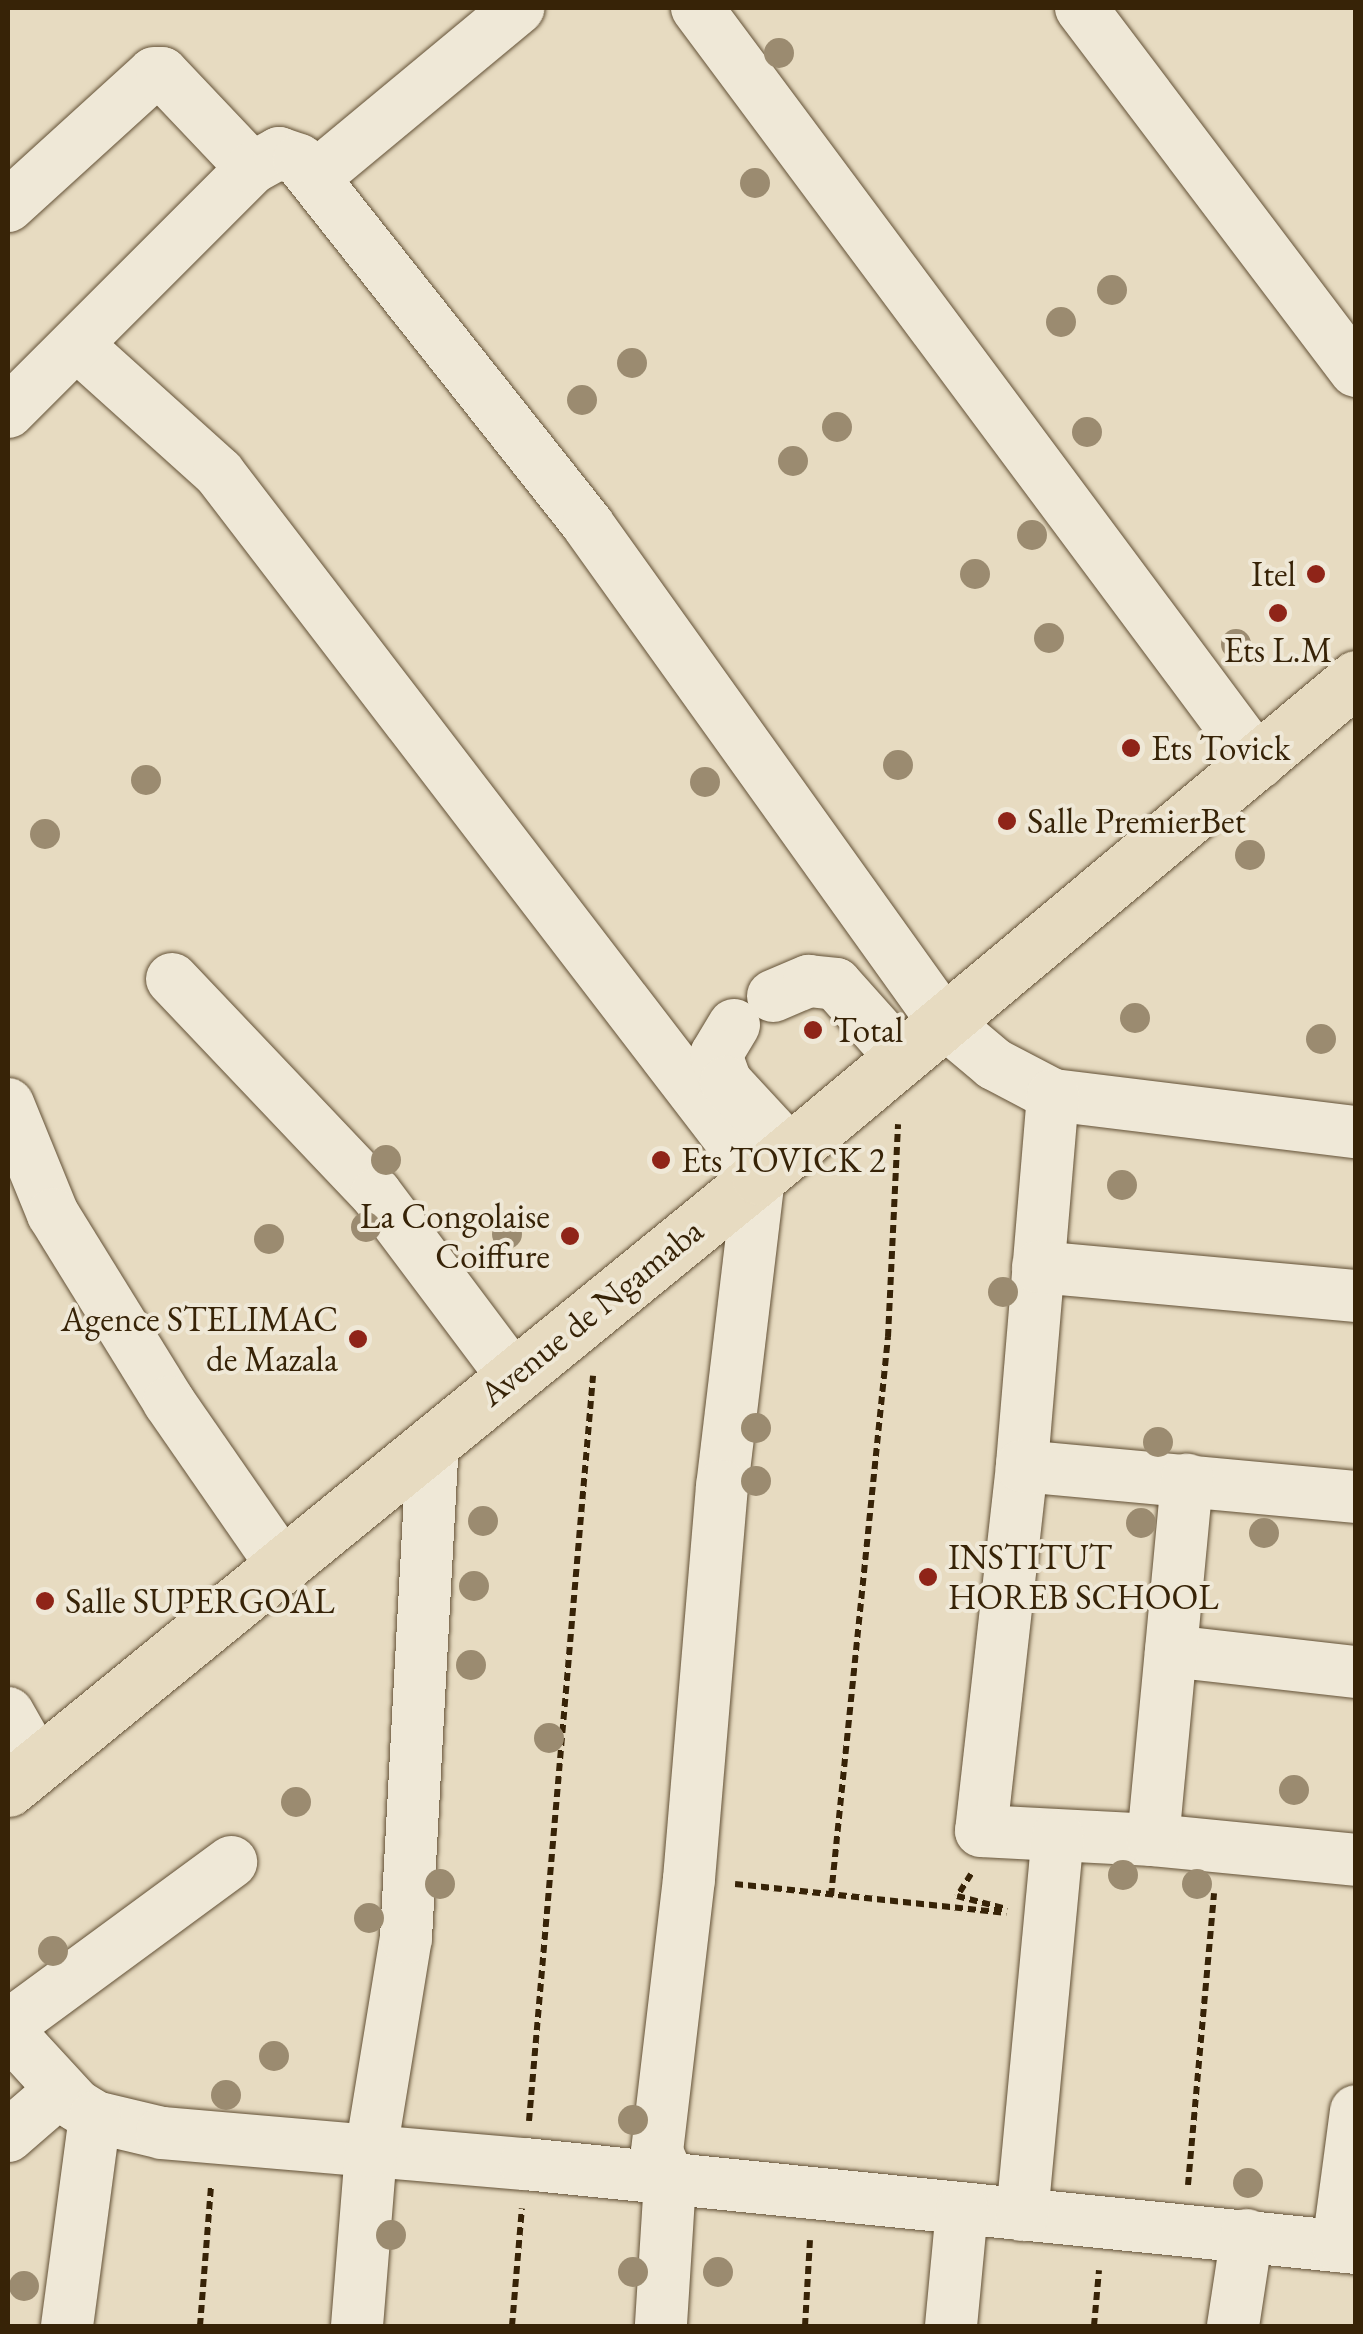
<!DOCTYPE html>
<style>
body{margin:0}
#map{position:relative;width:1363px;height:2334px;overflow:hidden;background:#e7dbc1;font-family:"EB Garamond",serif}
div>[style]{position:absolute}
.path>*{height:6px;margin-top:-3px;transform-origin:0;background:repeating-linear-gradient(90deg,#372307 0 8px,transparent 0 13px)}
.roads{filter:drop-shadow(0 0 2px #635136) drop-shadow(0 0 2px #635136)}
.minor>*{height:52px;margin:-26px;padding:0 26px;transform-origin:26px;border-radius:26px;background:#efe8d7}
.major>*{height:55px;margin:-27.5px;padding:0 27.5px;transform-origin:27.5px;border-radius:27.5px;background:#e7dbc1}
.trees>*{width:30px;height:30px;margin:-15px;border-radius:50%;background:#9b8b70}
.dots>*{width:28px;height:28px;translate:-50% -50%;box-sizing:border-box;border:5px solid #efe8d7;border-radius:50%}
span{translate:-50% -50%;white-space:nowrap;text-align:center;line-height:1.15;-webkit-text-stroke:8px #efe8d7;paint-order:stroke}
.poi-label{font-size:35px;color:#372307}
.right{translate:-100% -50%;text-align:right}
.left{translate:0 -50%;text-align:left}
.street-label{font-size:35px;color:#372307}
.frame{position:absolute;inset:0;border:10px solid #372307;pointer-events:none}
</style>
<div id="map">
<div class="path">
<i style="left:971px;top:1874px;width:26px;rotate:122deg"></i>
<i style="left:957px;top:1896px;width:52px;rotate:14.6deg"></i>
<i style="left:735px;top:1884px;width:273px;rotate:6.1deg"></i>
<i style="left:831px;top:1896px;width:562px;rotate:-84.18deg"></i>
<i style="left:888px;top:1337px;width:213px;rotate:-87.3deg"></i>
<i style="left:529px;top:2121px;width:748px;rotate:-85.09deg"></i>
<i style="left:1188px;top:2185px;width:293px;rotate:-84.9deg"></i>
<i style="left:200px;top:2326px;width:141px;rotate:-85.5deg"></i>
<i style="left:512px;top:2326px;width:118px;rotate:-85.2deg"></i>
<i style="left:805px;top:2326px;width:86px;rotate:-86.7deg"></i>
<i style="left:1094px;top:2326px;width:56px;rotate:-84.9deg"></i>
</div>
<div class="roads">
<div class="minor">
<i style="left:697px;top:8px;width:941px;rotate:53.34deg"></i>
<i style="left:1081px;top:8px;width:455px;rotate:52.9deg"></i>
<i style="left:316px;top:176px;width:263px;rotate:-39.7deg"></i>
<i style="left:8px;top:206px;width:197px;rotate:-42.3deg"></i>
<i style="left:154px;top:73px;width:8px"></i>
<i style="left:162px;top:73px;width:131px;rotate:46.5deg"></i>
<i style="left:77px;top:345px;width:191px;rotate:42deg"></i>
<i style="left:219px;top:473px;width:887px;rotate:52.51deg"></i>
<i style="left:759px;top:1177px;width:311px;rotate:96.8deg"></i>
<i style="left:722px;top:1486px;width:394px;rotate:94.8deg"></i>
<i style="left:689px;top:1879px;width:275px;rotate:96.7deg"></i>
<i style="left:657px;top:2152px;width:32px;rotate:66deg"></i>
<i style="left:670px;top:2181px;width:145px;rotate:93.6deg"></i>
<i style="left:8px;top:412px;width:345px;rotate:-45deg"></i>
<i style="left:252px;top:168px;width:31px;rotate:-29deg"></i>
<i style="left:279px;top:153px;width:21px;rotate:19deg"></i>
<i style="left:299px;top:160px;width:466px;rotate:51.6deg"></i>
<i style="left:588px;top:525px;width:610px;rotate:54.41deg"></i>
<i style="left:943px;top:1021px;width:67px;rotate:40.1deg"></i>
<i style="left:994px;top:1064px;width:67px;rotate:27.7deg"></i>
<i style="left:1053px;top:1095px;width:305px;rotate:7deg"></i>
<i style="left:172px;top:979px;width:296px;rotate:46.5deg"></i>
<i style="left:376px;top:1194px;width:226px;rotate:53.1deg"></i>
<i style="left:773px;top:996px;width:39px;rotate:-23deg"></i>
<i style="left:809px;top:981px;width:27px;rotate:6deg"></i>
<i style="left:836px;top:984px;width:98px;rotate:48.3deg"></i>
<i style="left:734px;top:1025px;width:35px;rotate:121deg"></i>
<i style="left:716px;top:1055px;width:29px;rotate:70deg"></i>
<i style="left:726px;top:1082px;width:93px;rotate:47.2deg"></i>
<i style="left:1053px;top:1095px;width:372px;rotate:94.8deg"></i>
<i style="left:1022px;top:1466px;width:367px;rotate:96.4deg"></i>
<i style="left:981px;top:1831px;width:172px;rotate:3deg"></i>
<i style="left:1153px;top:1840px;width:204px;rotate:5.6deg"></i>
<i style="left:8px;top:1104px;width:119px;rotate:67.8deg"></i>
<i style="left:53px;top:1214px;width:221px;rotate:58.3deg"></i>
<i style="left:169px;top:1402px;width:198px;rotate:55.3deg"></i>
<i style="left:1038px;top:1267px;width:319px;rotate:5.2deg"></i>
<i style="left:1022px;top:1466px;width:335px;rotate:5.3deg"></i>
<i style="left:1171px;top:1651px;width:186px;rotate:6.5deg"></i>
<i style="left:8px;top:1713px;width:59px;rotate:60.4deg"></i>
<i style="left:1153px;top:1840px;width:362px;rotate:-84.6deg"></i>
<i style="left:8px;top:2026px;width:277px;rotate:-36.3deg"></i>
<i style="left:8px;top:2031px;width:100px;rotate:47.4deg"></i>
<i style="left:76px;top:2105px;width:22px;rotate:32deg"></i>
<i style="left:95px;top:2117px;width:69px;rotate:13.4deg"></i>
<i style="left:162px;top:2133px;width:364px;rotate:4.9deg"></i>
<i style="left:525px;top:2164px;width:835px;rotate:5.77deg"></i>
<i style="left:8px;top:2136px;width:69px;rotate:-40.9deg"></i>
<i style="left:1022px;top:2215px;width:380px;rotate:-84.6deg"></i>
<i style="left:1338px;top:2246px;width:136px;rotate:-82.4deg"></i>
<i style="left:67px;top:2326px;width:211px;rotate:-82.4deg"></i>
<i style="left:357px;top:2326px;width:176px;rotate:-85.4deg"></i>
<i style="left:371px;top:2151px;width:216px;rotate:-80.7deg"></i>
<i style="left:406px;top:1938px;width:495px;rotate:-86.9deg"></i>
<i style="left:951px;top:2326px;width:118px;rotate:-84.6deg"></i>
<i style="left:1233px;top:2326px;width:92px;rotate:-81.3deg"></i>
</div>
<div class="major">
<i style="left:8px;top:1789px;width:969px;rotate:-39.18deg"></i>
<i style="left:759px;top:1177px;width:778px;rotate:-39.89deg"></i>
</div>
</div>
<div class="trees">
<i style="left:779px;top:53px"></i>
<i style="left:755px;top:183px"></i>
<i style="left:1112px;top:290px"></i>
<i style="left:1061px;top:322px"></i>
<i style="left:632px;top:363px"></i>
<i style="left:582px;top:400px"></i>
<i style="left:837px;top:427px"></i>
<i style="left:1087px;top:432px"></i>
<i style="left:793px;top:461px"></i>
<i style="left:1032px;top:535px"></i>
<i style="left:975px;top:574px"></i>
<i style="left:1049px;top:638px"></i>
<i style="left:1236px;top:644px"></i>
<i style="left:898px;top:765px"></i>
<i style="left:146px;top:780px"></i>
<i style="left:705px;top:782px"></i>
<i style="left:45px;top:834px"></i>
<i style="left:1250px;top:855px"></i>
<i style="left:1135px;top:1018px"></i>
<i style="left:1321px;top:1039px"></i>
<i style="left:386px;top:1160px"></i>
<i style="left:1122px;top:1185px"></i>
<i style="left:366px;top:1227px"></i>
<i style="left:507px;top:1234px"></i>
<i style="left:269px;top:1239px"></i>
<i style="left:1003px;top:1292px"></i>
<i style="left:756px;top:1428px"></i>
<i style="left:1158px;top:1442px"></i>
<i style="left:756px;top:1481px"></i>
<i style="left:483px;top:1521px"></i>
<i style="left:1141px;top:1523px"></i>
<i style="left:1264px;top:1533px"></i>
<i style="left:474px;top:1586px"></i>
<i style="left:471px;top:1665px"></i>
<i style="left:549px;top:1738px"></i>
<i style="left:1294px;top:1790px"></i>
<i style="left:296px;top:1802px"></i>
<i style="left:1123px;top:1875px"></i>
<i style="left:440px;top:1884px"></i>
<i style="left:1197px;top:1884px"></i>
<i style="left:369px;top:1918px"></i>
<i style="left:53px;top:1951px"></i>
<i style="left:274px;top:2056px"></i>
<i style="left:226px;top:2095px"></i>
<i style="left:633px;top:2120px"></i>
<i style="left:1248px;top:2183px"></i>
<i style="left:391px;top:2235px"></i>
<i style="left:633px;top:2272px"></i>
<i style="left:718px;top:2272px"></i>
<i style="left:24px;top:2286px"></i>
</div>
<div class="dots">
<i style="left:1316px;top:574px;background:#8f2418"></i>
<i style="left:1278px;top:613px;background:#8f2418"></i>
<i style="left:1131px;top:748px;background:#8f2418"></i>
<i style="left:1007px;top:821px;background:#8f2418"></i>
<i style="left:813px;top:1030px;background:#8f2418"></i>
<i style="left:661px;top:1160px;background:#8f2418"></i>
<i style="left:570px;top:1236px;background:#8f2418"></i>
<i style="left:358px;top:1339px;background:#8f2418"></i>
<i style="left:928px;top:1577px;background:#8f2418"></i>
<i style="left:45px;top:1601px;background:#8f2418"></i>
</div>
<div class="poi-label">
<span class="right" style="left:1296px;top:574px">Itel</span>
<span style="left:1278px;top:650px">Ets L.M</span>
<span class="left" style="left:1151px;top:748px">Ets Tovick</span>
<span class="left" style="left:1027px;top:821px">Salle PremierBet</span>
<span class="left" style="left:833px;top:1030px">Total</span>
<span class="left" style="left:681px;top:1160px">Ets TOVICK 2</span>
<span class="right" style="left:550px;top:1236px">La Congolaise<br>Coiffure</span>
<span class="right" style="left:338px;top:1339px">Agence STELIMAC<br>de Mazala</span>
<span class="left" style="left:948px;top:1577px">INSTITUT<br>HOREB SCHOOL</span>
<span class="left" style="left:65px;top:1601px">Salle SUPERGOAL</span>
</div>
<div class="street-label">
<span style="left:591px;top:1312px;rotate:-39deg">Avenue de Ngamaba</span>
</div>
<div class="frame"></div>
</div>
